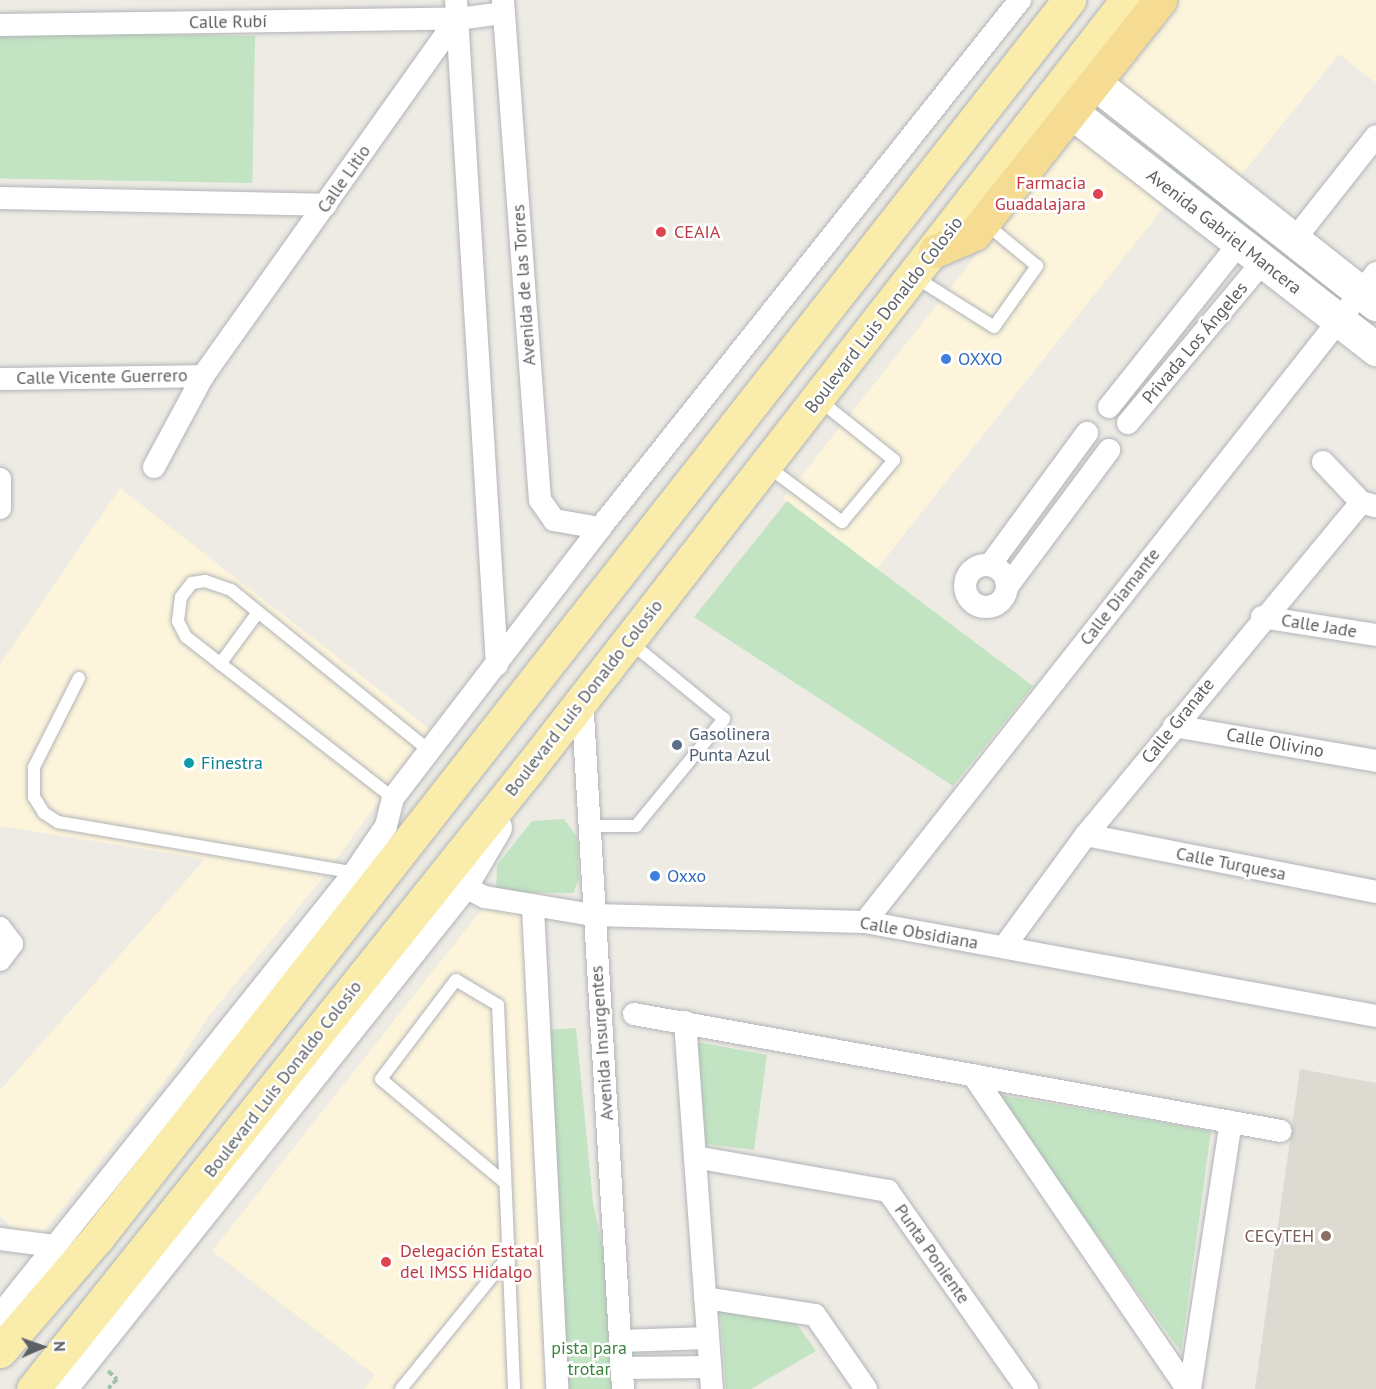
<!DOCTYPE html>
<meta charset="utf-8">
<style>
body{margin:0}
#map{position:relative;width:1376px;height:1389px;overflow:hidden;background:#edebe4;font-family:"PT Sans",sans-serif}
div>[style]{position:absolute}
.commercial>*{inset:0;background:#fcf4db}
.education>*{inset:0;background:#dddad2}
.green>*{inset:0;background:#c2e4c2;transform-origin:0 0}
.path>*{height:4px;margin-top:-2px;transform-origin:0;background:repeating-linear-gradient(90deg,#9cc4a6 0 6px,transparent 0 9px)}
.roads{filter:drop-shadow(0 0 2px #b1b4b8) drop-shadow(0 0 2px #b1b4b8)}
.lane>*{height:12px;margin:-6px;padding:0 6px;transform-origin:6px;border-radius:6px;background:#fff}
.street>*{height:22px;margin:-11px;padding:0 11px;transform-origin:11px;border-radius:11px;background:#fff}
.street>.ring{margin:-11px;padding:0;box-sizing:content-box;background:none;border:22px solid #fff;border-radius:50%}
.secondary>*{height:33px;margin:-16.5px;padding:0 16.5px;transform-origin:16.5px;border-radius:16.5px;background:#fff}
.primary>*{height:33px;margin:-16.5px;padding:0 16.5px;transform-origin:16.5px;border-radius:16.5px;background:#faedac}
.highway>*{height:33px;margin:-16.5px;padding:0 16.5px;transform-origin:16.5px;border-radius:16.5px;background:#f6dc92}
.dots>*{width:16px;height:16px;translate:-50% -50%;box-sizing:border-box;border:3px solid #fff;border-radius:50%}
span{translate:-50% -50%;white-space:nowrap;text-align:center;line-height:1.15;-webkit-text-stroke:5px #fff;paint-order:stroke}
.street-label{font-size:18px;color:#5c5f63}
.health-label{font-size:18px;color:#be3a42}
.right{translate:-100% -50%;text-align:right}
.left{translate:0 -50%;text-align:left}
.shop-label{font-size:18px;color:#366cbe}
.service-label{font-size:18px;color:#4e5e75}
.culture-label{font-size:18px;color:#0d838f}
.education-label{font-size:18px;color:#785e54}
.park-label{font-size:18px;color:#3b843d}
.north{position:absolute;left:12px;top:1317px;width:60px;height:60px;-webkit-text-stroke:4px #fff;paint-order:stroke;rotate:88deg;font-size:16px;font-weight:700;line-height:24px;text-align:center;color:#5c5f63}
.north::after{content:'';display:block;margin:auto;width:21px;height:27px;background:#5c5f63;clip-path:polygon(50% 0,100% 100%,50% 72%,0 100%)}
</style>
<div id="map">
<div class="commercial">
<i style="clip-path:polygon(1179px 0,1376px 0,1376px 83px,1339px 54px,1235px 183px,1120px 84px,1122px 69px)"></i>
<i style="clip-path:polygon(1088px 140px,1168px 202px,877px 569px,783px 499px,1066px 142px)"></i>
<i style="clip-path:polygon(120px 488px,431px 730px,321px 880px,208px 1017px,175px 1068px,40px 1236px,23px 1238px,0 1216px,0 1090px,205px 859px,0 826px,0 664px)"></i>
<i style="clip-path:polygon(486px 904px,527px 918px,549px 1389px,364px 1389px,375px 1375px,212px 1251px)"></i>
</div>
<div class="education">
<i style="clip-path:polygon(1300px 1069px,1376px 1083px,1376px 1389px,1255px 1389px)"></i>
</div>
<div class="green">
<i style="left:255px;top:36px;width:147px;height:255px;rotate:91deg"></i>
<i style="clip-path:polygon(1169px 159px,1344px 296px,1339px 303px,1162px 168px)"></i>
<i style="clip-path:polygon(787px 501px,1033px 686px,953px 786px,694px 617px)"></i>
<i style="clip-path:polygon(564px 819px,577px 837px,579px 879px,573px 893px,496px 892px,497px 865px,532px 821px)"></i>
<i style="clip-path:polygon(576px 1028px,593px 1203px,604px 1254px,613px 1389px,569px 1389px,545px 1030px)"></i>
<i style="clip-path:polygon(698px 1042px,767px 1055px,754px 1150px,706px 1144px)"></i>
<i style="clip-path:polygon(995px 1094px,1211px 1131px,1181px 1352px)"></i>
<i style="clip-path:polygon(720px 1310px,797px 1324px,816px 1351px,751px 1389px,726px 1389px)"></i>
</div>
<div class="path">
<i style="left:108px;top:1371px;width:12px;rotate:42deg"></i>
<i style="left:117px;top:1379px;width:13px;rotate:132deg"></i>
</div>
<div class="roads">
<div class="lane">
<i style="left:915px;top:277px;width:93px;rotate:32.3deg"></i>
<i style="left:994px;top:327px;width:75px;rotate:-54.8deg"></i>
<i style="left:1037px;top:266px;width:67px;rotate:-140.4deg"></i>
<i style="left:767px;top:466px;width:94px;rotate:36.7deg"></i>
<i style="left:842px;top:522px;width:81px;rotate:-50deg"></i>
<i style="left:894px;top:460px;width:96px;rotate:-141.3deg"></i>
<i style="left:220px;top:664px;width:61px;rotate:-53.7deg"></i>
<i style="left:79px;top:678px;width:100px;rotate:116.8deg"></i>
<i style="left:34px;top:767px;width:30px;rotate:90deg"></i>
<i style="left:34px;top:797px;width:19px;rotate:58deg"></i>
<i style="left:44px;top:813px;width:17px;rotate:33deg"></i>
<i style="left:58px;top:822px;width:301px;rotate:9.7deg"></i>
<i style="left:393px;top:798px;width:262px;rotate:-142.1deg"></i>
<i style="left:186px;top:637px;width:18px;rotate:-117deg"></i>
<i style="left:178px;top:621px;width:24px;rotate:-83deg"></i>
<i style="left:181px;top:597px;width:18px;rotate:-52deg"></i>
<i style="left:192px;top:583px;width:13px;rotate:-9deg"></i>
<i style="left:205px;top:581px;width:28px;rotate:19deg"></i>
<i style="left:231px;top:590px;width:257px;rotate:39deg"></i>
<i style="left:589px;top:826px;width:47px"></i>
<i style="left:636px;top:826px;width:139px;rotate:-50.6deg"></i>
<i style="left:724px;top:719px;width:122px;rotate:-140.7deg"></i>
<i style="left:504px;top:1182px;width:160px;rotate:-140.1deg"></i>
<i style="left:381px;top:1079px;width:124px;rotate:-52.9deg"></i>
<i style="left:456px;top:980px;width:49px;rotate:30.8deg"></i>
<i style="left:498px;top:1005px;width:384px;rotate:87.6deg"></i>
<i style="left:401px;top:1389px;width:170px;rotate:-51deg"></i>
</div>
<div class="street">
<i style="left:456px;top:0;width:666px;rotate:86.47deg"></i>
<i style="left:503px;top:0;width:501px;rotate:85.77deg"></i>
<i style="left:540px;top:500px;width:24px;rotate:55deg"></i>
<i style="left:554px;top:520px;width:47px;rotate:9.9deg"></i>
<i style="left:0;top:25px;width:457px;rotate:-0.8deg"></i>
<i style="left:457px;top:19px;width:47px;rotate:-7.3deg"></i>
<i style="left:0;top:198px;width:326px;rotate:1.2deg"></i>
<i style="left:1294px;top:240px;width:132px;rotate:-51.7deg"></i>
<i style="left:0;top:379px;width:203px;rotate:-0.8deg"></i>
<i style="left:1109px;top:407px;width:207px;rotate:-51.5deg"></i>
<i style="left:1128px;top:423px;width:209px;rotate:-50.1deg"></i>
<i style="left:1323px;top:462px;width:55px;rotate:46.5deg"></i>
<i style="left:1361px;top:502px;width:15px;rotate:16deg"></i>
<i style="left:154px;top:467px;width:103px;rotate:-61.7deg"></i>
<i style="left:203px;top:376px;width:438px;rotate:-54.6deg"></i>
<i style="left:0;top:479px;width:29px;rotate:90deg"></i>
<i style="left:990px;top:565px;width:164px;rotate:-53.7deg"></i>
<i class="ring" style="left:965px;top:565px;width:20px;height:20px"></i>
<i style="left:1007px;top:587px;width:171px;rotate:-53.3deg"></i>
<i style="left:1262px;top:617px;width:115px;rotate:9deg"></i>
<i style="left:582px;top:697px;width:693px;rotate:86.61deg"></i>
<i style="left:1174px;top:726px;width:205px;rotate:9.8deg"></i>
<i style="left:1086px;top:835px;width:296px;rotate:11.1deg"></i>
<i style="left:461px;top:885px;width:27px;rotate:27deg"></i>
<i style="left:485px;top:897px;width:109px;rotate:9.5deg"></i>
<i style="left:593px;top:915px;width:272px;rotate:1.5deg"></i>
<i style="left:865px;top:922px;width:520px;rotate:10.42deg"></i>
<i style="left:533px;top:908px;width:482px;rotate:87.1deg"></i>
<i style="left:865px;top:922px;width:826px;rotate:-51.78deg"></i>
<i style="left:0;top:928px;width:20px;rotate:53deg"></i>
<i style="left:12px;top:944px;width:20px;rotate:127deg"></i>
<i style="left:1004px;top:947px;width:139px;rotate:-53.8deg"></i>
<i style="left:1086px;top:835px;width:432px;rotate:-50.4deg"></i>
<i style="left:634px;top:1014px;width:657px;rotate:10.25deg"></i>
<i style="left:685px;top:1022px;width:368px;rotate:85.8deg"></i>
<i style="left:973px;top:1075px;width:380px;rotate:55.7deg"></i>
<i style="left:695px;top:1157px;width:196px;rotate:10deg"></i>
<i style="left:888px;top:1191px;width:242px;rotate:54.9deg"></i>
<i style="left:0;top:1239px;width:55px;rotate:7.3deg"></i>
<i style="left:705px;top:1298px;width:111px;rotate:8.8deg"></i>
<i style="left:815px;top:1315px;width:90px;rotate:55.4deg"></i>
<i style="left:0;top:1315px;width:566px;rotate:-51.31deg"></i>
<i style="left:354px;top:873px;width:57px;rotate:-55.8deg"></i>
<i style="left:386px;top:826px;width:29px;rotate:-76deg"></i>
<i style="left:393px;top:798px;width:340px;rotate:-52.5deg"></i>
<i style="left:600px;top:528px;width:675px;rotate:-51.5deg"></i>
<i style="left:620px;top:1341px;width:88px;rotate:-2deg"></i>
<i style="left:622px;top:1368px;width:88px;rotate:-0.7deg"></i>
<i style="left:1190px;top:1389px;width:270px;rotate:-81.3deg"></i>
</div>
<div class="secondary">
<i style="left:1096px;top:84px;width:356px;rotate:38.2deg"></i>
<i style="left:1074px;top:114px;width:383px;rotate:37.9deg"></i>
<i style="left:59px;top:1389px;width:645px;rotate:-51.42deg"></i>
<i style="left:461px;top:885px;width:67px;rotate:-59.6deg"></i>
</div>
<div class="primary">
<i style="left:0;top:1351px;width:150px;rotate:-49.3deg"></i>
<i style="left:98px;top:1237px;width:1573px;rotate:-51.87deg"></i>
<i style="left:33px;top:1389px;width:791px;rotate:-51.36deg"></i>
<i style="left:527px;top:771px;width:977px;rotate:-52.11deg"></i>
</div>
<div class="highway">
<i style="left:935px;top:251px;width:43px;rotate:-23.6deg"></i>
<i style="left:974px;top:234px;width:299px;rotate:-51.5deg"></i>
</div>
</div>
<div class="dots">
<i style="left:1098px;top:194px;background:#e0444e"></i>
<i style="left:661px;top:232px;background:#e0444e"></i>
<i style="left:946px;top:359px;background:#3f7fe0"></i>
<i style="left:677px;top:745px;background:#5c6f8a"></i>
<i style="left:189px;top:763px;background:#0f9aa8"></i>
<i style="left:655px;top:876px;background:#3f7fe0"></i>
<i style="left:1326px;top:1236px;background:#8d6e63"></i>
<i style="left:386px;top:1262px;background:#e0444e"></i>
</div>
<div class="street-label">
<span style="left:228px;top:22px;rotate:-1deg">Calle Rubí</span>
<span style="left:344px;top:179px;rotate:-55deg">Calle Litio</span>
<span style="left:1224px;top:232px;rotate:38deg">Avenida Gabriel Mancera</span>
<span style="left:524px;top:285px;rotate:-94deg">Avenida de las Torres</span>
<span style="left:884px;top:315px;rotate:-52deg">Boulevard Luis Donaldo Colosio</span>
<span style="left:1195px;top:343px;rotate:-50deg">Privada Los Ángeles</span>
<span style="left:102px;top:377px;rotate:-1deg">Calle Vicente Guerrero</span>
<span style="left:1120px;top:597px;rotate:-52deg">Calle Diamante</span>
<span style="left:1319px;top:626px;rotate:9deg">Calle Jade</span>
<span style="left:584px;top:698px;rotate:-52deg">Boulevard Luis Donaldo Colosio</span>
<span style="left:1178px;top:721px;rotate:-51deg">Calle Granate</span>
<span style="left:1275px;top:743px;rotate:10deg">Calle Olivino</span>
<span style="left:1231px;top:864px;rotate:11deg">Calle Turquesa</span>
<span style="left:919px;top:933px;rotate:10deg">Calle Obsidiana</span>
<span style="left:602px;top:1043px;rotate:-94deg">Avenida Insurgentes</span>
<span style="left:283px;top:1079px;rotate:-52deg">Boulevard Luis Donaldo Colosio</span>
<span style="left:932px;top:1254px;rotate:55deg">Punta Poniente</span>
</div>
<div class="health-label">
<span class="right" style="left:1086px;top:194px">Farmacia<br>Guadalajara</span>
<span class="left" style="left:674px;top:232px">CEAIA</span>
<span class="left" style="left:400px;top:1262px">Delegación Estatal<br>del IMSS Hidalgo</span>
</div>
<div class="shop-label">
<span class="left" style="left:958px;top:359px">OXXO</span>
<span class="left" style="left:667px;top:876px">Oxxo</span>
</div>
<div class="service-label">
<span class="left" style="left:689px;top:745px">Gasolinera<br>Punta Azul</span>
</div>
<div class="culture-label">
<span class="left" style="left:201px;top:763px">Finestra</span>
</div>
<div class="education-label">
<span class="right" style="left:1314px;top:1236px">CECyTEH</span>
</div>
<div class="park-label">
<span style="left:589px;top:1359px">pista para<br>trotar</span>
</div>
<div class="north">N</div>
</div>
